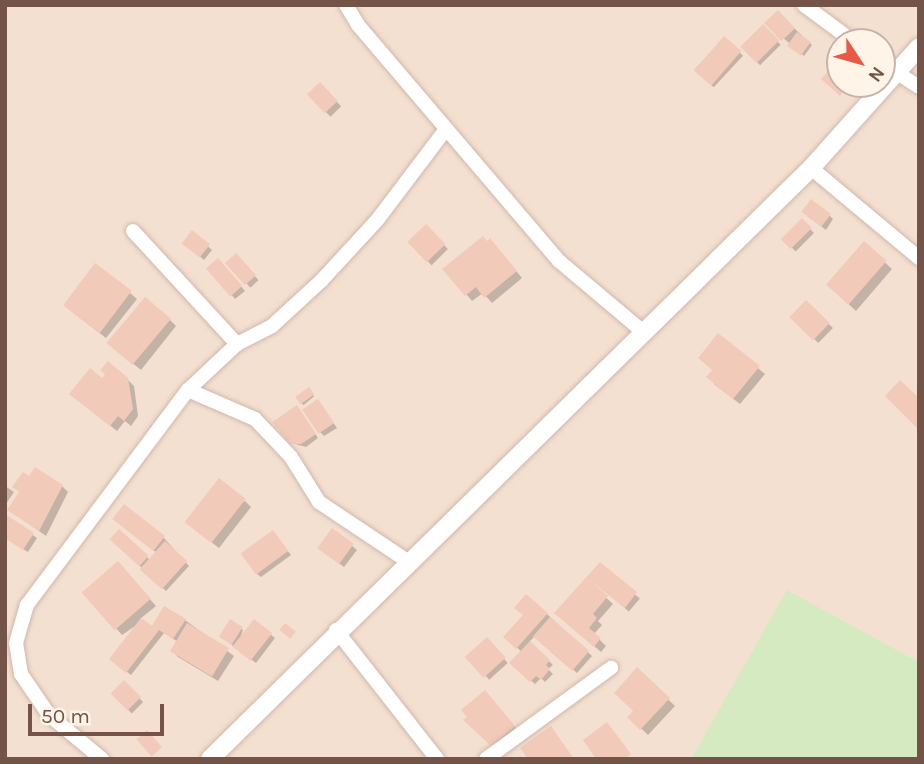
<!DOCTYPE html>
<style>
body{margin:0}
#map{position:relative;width:924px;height:764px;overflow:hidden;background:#fcf0e2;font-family:Karla,sans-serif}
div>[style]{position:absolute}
.residential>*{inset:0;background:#f4e0d0}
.green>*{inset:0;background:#d5eac0}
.shadow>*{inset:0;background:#0003;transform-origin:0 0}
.building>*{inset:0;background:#f2cab9;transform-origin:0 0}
.roads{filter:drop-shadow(0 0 2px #d0b8ac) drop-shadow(0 0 2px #d0b8ac)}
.minor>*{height:14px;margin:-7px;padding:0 7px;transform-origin:7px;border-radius:7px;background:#fff}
.tertiary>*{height:18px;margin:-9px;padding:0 9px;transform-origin:9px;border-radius:9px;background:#fff}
span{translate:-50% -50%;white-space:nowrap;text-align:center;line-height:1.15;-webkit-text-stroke:5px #fff4e8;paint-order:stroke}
.frame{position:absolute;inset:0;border:7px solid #745448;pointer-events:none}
.north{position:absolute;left:826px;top:28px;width:70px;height:70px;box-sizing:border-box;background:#fff4e8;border:2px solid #c7b4a8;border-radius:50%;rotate:126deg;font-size:19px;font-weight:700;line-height:28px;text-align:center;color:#745448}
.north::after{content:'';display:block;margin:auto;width:24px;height:32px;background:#e85a45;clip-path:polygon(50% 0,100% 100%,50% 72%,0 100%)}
.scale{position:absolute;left:28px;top:704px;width:136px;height:32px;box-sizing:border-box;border:4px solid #745448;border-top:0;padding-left:9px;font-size:21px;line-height:24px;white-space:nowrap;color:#745448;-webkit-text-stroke:5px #fff4e8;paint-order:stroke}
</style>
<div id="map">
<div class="residential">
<i style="clip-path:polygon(evenodd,5px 5px,919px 5px,919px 662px,788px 591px,691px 759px,5px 759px,5px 5px,840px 42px,882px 42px,882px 84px,840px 84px,840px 42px)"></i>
</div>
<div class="green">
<i style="clip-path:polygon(787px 590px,919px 662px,919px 759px,691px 759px)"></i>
</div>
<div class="shadow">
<i style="clip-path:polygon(778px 13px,812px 45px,804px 56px,767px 24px)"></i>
<i style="left:763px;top:27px;width:25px;height:29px;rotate:45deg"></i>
<i style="left:724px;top:38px;width:26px;height:43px;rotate:43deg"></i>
<i style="left:320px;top:85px;width:30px;height:15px;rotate:45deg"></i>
<i style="clip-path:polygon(807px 216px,830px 216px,833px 219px,826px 230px)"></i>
<i style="left:802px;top:221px;width:17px;height:26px;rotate:45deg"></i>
<i style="left:426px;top:227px;width:31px;height:23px;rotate:45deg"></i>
<i style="clip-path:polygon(192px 232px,212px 250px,204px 260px,187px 246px)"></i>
<i style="clip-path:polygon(488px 243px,496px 247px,522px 278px,492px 303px,483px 293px,472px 301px,445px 269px)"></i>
<i style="clip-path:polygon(865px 244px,892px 269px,856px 311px,834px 291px)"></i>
<i style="left:236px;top:256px;width:33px;height:11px;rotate:47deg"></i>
<i style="clip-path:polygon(222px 264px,245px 291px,235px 299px,209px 268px)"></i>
<i style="clip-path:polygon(130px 293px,137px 299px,106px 338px,71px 311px)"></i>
<i style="left:807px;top:303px;width:36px;height:21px;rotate:44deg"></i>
<i style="clip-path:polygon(170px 320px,176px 326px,141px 370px,116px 350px)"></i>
<i style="clip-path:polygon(719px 335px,765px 374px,740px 404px,714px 384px)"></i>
<i style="clip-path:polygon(127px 379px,134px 386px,138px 416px,131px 426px,125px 421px,117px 431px,78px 400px,102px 380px)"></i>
<i style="left:309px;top:390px;width:8px;height:14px;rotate:50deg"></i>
<i style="clip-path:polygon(321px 405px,337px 428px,324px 436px,320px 432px)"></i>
<i style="clip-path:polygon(300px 411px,318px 438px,306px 447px,291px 443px)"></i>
<i style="clip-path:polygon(30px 479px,62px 486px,68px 492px,46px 536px,9px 510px)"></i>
<i style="clip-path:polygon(5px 486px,14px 492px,6px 504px,5px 503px)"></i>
<i style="clip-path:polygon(245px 501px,251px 507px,219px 548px,193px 528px)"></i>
<i style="clip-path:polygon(5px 516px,37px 538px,28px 552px,5px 538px)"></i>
<i style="clip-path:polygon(119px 523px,163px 537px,189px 566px,166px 591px,112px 539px,119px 532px,150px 560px,157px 553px)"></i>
<i style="clip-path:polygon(333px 530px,357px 550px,344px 567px,323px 552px)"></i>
<i style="clip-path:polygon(277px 537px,291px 555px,261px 577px,257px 574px)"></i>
<i style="left:600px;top:565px;width:52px;height:17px;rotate:40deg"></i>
<i style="clip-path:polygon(124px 570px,156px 606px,140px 619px,152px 628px,185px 620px,234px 656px,218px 681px,178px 657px,172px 651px,178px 642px,164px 633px,131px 675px,116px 663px,141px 622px,122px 635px,85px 593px)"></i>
<i style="clip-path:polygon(585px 579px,613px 604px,598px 621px,602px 625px,594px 634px,606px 646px,601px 652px,563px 619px)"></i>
<i style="clip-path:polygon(547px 614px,592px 656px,577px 673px,535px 636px,529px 642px,553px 665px,548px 669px,553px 674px,545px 682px,541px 678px,535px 684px,511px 663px,522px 652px,505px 637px)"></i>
<i style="clip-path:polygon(230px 621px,243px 630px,239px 642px,255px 622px,275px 638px,256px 663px,220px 636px)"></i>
<i style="left:487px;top:640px;width:31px;height:25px;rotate:48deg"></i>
<i style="clip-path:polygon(637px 670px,675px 706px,648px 735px,629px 717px,635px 711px)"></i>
<i style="left:124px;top:683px;width:27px;height:16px;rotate:45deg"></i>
<i style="clip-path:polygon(491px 698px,520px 733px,499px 751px,466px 720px)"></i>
</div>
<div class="building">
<i style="left:778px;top:10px;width:25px;height:19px;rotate:47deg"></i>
<i style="left:763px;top:24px;width:23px;height:32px;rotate:45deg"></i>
<i style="left:797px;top:32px;width:17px;height:17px;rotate:36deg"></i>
<i style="left:724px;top:36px;width:23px;height:46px;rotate:41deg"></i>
<i style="clip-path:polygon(831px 68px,840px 76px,840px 84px,850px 84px,840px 96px,821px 79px)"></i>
<i style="left:320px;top:82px;width:26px;height:18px;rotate:47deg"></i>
<i style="left:811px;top:199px;width:25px;height:16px;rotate:37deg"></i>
<i style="left:802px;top:218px;width:14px;height:30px;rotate:45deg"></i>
<i style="left:426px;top:224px;width:28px;height:26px;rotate:46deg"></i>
<i style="left:192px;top:230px;width:23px;height:17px;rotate:38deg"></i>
<i style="clip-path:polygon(483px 236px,487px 241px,490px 238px,517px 271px,484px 298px,476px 287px,465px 296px,442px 269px)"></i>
<i style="left:864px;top:241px;width:30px;height:58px;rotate:41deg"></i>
<i style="left:236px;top:253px;width:30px;height:15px;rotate:48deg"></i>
<i style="left:218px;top:258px;width:37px;height:16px;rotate:49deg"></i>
<i style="left:95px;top:263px;width:46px;height:53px;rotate:37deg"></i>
<i style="left:145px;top:297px;width:34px;height:60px;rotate:40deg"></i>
<i style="left:806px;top:300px;width:33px;height:24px;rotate:44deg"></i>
<i style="clip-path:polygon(718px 333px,760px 366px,733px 399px,706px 377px,712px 370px,698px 358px)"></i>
<i style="clip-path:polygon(108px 361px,128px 378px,133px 409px,124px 421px,118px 416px,110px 426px,69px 394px,90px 368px,102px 378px,105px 374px,100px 370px)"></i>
<i style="clip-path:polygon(900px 380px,919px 398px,919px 430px,885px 396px)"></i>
<i style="left:309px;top:387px;width:9px;height:17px;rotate:54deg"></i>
<i style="left:318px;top:399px;width:29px;height:19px;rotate:56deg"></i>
<i style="clip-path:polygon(297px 405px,316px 434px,301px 444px,290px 444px,272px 422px)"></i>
<i style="clip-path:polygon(35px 467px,63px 485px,39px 531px,7px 510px,19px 492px,12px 487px,23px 472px,29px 476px)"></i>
<i style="left:219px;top:478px;width:34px;height:56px;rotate:38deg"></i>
<i style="left:124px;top:504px;width:52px;height:19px;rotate:38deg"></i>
<i style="clip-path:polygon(5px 514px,34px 533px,23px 550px,5px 538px)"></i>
<i style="left:332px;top:528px;width:27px;height:25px;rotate:36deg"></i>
<i style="left:119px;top:529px;width:40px;height:14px;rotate:42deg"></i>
<i style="left:273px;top:530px;width:26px;height:40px;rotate:54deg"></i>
<i style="left:165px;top:541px;width:30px;height:38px;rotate:42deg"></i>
<i style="left:118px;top:561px;width:50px;height:48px;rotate:49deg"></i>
<i style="clip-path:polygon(600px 562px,637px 592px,625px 608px,589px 580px,608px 596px,593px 614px,597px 618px,589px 628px,601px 638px,594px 647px,554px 613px)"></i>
<i style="clip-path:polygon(526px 594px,548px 613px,516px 649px,503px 637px,523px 615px,514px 608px)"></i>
<i style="clip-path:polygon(164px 606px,186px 619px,173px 639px,159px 630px,126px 673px,109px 659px,141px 618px,152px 626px)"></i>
<i style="left:550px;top:617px;width:52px;height:26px;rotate:41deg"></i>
<i style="left:230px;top:619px;width:15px;height:21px;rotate:32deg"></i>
<i style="left:254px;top:619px;width:23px;height:35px;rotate:38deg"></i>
<i style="left:187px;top:623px;width:49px;height:33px;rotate:31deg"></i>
<i style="left:285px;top:623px;width:14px;height:9px;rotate:39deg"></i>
<i style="left:487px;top:637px;width:28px;height:30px;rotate:48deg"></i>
<i style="clip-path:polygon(530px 641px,550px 660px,546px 665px,550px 669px,541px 680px,536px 676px,530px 682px,509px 663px)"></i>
<i style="clip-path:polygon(637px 667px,670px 698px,640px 730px,627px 717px,633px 711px,614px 693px)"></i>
<i style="left:124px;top:680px;width:24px;height:19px;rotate:45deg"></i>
<i style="clip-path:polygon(485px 690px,515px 726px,491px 746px,463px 720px,467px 717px,461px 710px)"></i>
<i style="clip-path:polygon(607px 722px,631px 754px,625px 759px,596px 759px,583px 740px)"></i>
<i style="clip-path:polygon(551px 726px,574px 759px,528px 759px,520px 748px)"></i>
<i style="left:147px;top:730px;width:23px;height:14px;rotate:49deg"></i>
</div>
<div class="roads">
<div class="minor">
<i style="left:346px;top:5px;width:23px;rotate:59deg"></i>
<i style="left:358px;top:25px;width:310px;rotate:49.6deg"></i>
<i style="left:559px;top:261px;width:109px;rotate:40.1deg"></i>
<i style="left:804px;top:5px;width:62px;rotate:36.5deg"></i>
<i style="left:882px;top:63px;width:44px;rotate:33deg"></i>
<i style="left:811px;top:168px;width:141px;rotate:39.8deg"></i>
<i style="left:133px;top:231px;width:154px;rotate:47.4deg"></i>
<i style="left:188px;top:390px;width:73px;rotate:23.4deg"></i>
<i style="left:255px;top:419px;width:52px;rotate:46.5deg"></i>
<i style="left:291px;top:457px;width:53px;rotate:58.1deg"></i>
<i style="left:319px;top:502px;width:108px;rotate:33.7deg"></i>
<i style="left:336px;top:630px;width:164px;rotate:51.9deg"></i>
<i style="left:102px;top:759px;width:69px;rotate:-140.3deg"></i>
<i style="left:49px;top:715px;width:50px;rotate:-124.3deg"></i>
<i style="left:21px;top:674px;width:31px;rotate:-99deg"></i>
<i style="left:16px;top:643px;width:40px;rotate:-74deg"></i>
<i style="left:27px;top:605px;width:269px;rotate:-53.2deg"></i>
<i style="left:188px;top:390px;width:67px;rotate:-43.2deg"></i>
<i style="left:237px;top:344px;width:39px;rotate:-27deg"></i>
<i style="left:272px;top:326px;width:67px;rotate:-42.6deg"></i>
<i style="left:321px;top:281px;width:84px;rotate:-47.4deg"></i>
<i style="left:378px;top:219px;width:113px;rotate:-52.9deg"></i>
<i style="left:486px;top:759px;width:155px;rotate:-36.1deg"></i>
</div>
<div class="tertiary">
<i style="left:210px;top:759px;width:843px;rotate:-44.52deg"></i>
<i style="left:811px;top:168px;width:162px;rotate:-48.2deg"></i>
</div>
</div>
<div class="frame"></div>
<div class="north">N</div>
<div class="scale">50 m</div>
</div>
